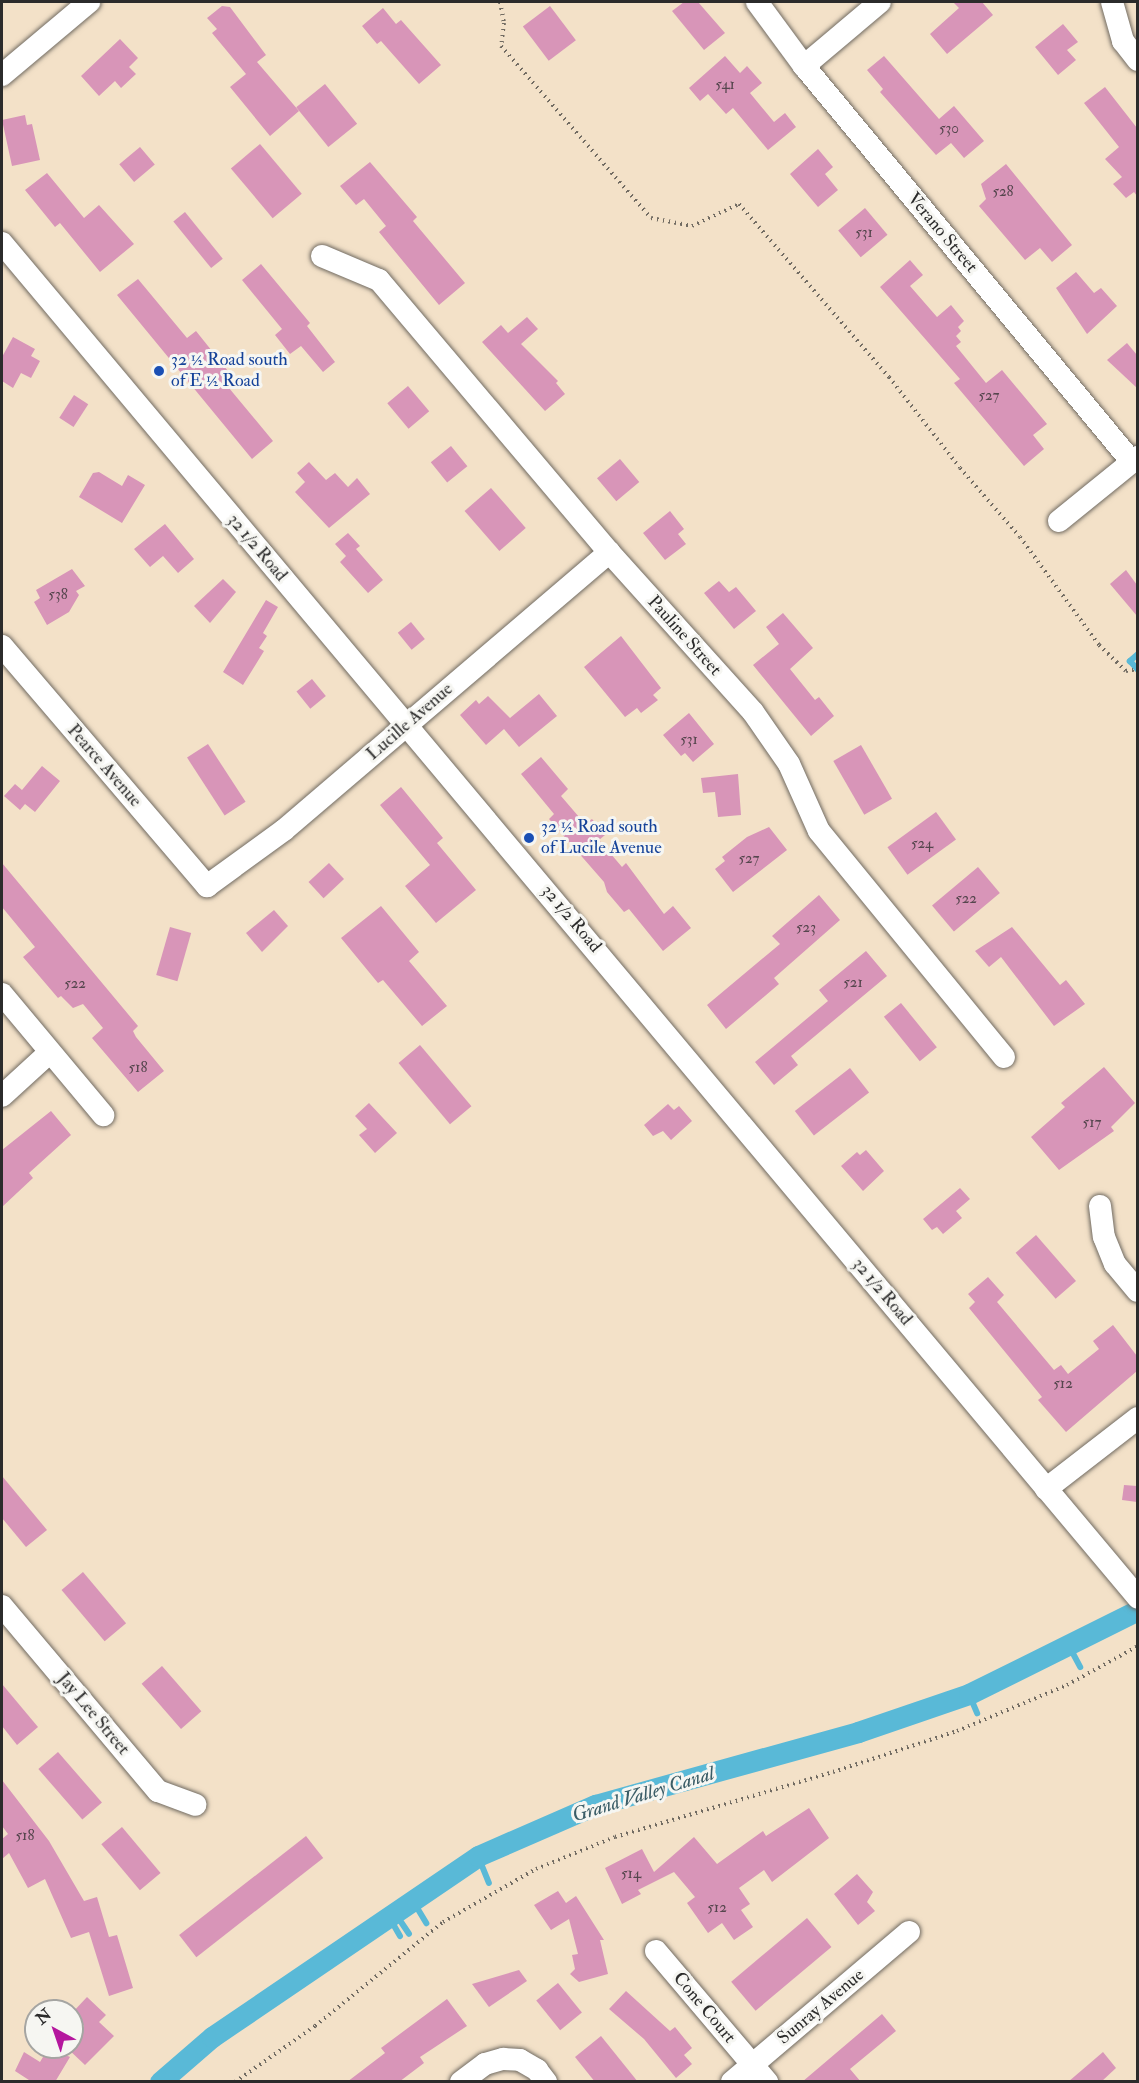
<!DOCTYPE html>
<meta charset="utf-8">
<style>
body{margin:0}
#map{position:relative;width:1139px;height:2083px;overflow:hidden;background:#f3e1c8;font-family:"IM FELL Double Pica",serif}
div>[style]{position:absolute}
.stream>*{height:6px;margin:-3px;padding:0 3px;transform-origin:3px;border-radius:3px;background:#59b9d7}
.canal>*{height:21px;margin:-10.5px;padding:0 10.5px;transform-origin:10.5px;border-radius:10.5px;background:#59b9d7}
.building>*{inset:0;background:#d895b8;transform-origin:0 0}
.path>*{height:4px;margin-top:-2px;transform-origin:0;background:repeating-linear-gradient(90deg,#716b62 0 1.5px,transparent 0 6px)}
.roads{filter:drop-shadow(0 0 2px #716b62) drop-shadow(0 0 2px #716b62)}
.minor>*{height:22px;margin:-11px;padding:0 11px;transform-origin:11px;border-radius:11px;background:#fff}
.dots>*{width:16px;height:16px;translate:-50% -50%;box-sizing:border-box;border:3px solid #f6f6f2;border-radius:50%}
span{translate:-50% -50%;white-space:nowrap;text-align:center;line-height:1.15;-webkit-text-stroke:6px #f6f6f2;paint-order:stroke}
.number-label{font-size:15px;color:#56464e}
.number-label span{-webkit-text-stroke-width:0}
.street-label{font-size:18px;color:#2b2b2b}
.transit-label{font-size:18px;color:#164399}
.left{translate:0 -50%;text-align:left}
.water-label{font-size:20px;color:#3b5d67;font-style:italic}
.frame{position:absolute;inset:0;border:3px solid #2b2b2b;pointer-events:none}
.north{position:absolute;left:24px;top:1999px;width:60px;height:60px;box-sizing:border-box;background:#f6f6f2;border:2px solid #a5a5a2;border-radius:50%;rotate:320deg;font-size:16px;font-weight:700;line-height:24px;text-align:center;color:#2b2b2b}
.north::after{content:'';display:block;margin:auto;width:21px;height:27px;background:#b5179e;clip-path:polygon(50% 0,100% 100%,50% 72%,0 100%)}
</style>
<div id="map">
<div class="stream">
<i style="left:1138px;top:654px;width:11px;rotate:139deg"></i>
<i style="left:1130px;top:661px;width:12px;rotate:48deg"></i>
<i style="left:1069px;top:1646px;width:24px;rotate:62deg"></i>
<i style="left:969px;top:1694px;width:21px;rotate:67deg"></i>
<i style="left:478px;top:1856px;width:29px;rotate:68deg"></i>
<i style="left:413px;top:1901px;width:26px;rotate:59deg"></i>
<i style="left:395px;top:1913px;width:25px;rotate:56deg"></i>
<i style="left:389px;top:1917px;width:22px;rotate:60deg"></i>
</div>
<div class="canal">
<i style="left:160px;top:2082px;width:69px;rotate:-40.9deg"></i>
<i style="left:212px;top:2037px;width:322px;rotate:-34.2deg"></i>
<i style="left:478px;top:1856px;width:128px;rotate:-23.6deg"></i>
<i style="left:595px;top:1805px;width:273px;rotate:-15.5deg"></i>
<i style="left:858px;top:1732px;width:117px;rotate:-18.9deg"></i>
<i style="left:969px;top:1694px;width:189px;rotate:-26.4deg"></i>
</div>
<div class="building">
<i style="clip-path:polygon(684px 2px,698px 2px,725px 33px,704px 50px,672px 11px)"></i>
<i style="clip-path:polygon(953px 2px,982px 2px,993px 15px,947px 54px,930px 34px,959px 8px)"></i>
<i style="clip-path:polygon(222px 6px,230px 7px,266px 55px,257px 62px,299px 111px,270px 136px,230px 87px,246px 74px,212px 33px,217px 29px,207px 18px)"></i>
<i style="left:550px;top:6px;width:43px;height:34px;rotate:53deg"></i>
<i style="clip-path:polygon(383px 8px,396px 24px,401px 20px,441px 65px,419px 84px,381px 41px,377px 44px,362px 26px)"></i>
<i style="clip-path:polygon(1063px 24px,1078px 42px,1067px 50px,1076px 60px,1058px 75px,1035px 47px)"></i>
<i style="clip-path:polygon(120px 39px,138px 58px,129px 67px,136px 74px,121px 88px,115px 81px,99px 96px,81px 76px)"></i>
<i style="clip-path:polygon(725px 56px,740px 73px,747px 66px,762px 83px,750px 93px,774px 122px,785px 113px,796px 127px,768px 150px,733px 108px,726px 114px,708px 94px,700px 101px,689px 88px)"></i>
<i style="clip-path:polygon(884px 56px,939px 119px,954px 106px,984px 141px,964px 158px,951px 143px,936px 155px,880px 92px,883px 89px,867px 70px)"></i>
<i style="left:325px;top:84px;width:51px;height:37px;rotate:51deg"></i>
<i style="clip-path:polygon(1105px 87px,1137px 128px,1137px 196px,1134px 192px,1126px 198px,1113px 184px,1122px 177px,1105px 159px,1119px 147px,1084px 103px)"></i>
<i style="clip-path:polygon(25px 115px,27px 125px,32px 124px,40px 160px,12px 166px,2px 120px)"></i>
<i style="left:260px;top:144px;width:65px;height:38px;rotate:50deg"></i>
<i style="left:140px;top:147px;width:23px;height:27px;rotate:50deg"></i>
<i style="clip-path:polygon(818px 149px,833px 167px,825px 174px,838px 190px,818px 207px,790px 174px)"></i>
<i style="clip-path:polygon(370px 162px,417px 217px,413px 221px,465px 283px,439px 305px,379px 232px,386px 226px,364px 199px,356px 205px,340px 186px)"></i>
<i style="clip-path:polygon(1006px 164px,1072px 245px,1052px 262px,1040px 248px,1025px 260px,979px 206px,986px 199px,981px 184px)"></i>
<i style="clip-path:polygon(47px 173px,84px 218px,99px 205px,134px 244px,100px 272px,60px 223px,55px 227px,25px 190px)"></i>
<i style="left:865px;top:208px;width:35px;height:35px;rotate:50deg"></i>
<i style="left:185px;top:212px;width:60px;height:15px;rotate:51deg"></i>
<i style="clip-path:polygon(910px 260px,923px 275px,910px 286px,937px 317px,951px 305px,964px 321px,958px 327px,961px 331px,956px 336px,961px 342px,956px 346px,986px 383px,1002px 370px,1047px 424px,1033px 435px,1044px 449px,1024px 466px,954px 383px,960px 379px,880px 287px)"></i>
<i style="clip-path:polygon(261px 264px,310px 323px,307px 326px,335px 362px,323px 372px,301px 346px,290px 354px,275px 335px,282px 329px,242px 280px)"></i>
<i style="clip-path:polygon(1076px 272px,1094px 293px,1101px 288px,1117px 306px,1087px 334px,1056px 288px)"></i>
<i style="clip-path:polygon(138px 279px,187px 338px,196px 331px,232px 376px,224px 382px,273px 441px,252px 459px,117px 295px)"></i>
<i style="clip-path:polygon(527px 317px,538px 329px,521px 344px,558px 381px,556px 383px,565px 394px,545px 411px,482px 342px,501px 325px,508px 333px)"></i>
<i style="clip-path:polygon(13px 337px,35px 349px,31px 356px,40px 361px,31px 378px,21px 373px,13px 388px,2px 381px,2px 357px)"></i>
<i style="clip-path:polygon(1127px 343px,1137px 355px,1137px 388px,1107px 360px)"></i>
<i style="left:408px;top:386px;width:33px;height:27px;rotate:50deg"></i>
<i style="left:74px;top:395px;width:17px;height:27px;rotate:33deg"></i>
<i style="left:451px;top:446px;width:26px;height:26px;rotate:51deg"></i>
<i style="left:620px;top:459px;width:30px;height:30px;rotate:50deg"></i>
<i style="clip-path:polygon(309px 462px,326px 480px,335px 473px,348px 487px,357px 478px,370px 494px,329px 528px,295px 492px,305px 482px,297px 473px)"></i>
<i style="clip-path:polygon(99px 472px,122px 486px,128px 475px,145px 485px,122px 523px,79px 497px,93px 473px)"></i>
<i style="left:491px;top:488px;width:53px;height:35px;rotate:49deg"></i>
<i style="clip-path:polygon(670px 511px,684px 529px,678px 534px,686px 544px,665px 560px,643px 533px)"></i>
<i style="clip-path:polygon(165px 524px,194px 559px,178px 573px,163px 556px,150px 567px,134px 549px)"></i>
<i style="clip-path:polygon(348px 533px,360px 546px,356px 549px,383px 580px,368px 593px,340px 562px,346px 556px,335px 544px)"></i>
<i style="clip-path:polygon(72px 569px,85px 586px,76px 591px,79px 595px,69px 612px,47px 625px,34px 602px,40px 598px,36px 590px)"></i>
<i style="clip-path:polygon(1126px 570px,1137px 585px,1137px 616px,1110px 584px)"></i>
<i style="clip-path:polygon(223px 579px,236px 592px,210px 623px,194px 606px)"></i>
<i style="clip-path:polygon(719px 581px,729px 592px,736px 587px,756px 611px,734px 629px,704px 593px)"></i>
<i style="clip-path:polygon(266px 600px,278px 607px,263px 633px,267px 636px,259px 648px,264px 651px,243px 685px,223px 672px)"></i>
<i style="clip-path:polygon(783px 613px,813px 648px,790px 669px,815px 700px,819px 697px,834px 716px,811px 736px,753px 665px,779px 644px,766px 627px)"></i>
<i style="left:411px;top:622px;width:22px;height:17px;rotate:51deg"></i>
<i style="clip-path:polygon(621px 636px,661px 688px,653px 695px,658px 700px,641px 713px,637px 708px,625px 717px,584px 667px)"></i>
<i style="left:312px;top:679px;width:22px;height:20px;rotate:51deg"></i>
<i style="clip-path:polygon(539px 694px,557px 716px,519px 747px,504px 729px,486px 745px,460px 715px,476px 700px,479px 704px,488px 696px,510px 718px)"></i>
<i style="clip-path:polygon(689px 713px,714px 744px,693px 762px,685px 753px,681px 756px,663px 735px)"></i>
<i style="left:208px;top:744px;width:69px;height:25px;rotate:57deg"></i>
<i style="left:861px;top:745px;width:62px;height:32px;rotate:60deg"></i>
<i style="clip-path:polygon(541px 757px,568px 789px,561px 796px,585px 824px,592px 819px,605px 835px,599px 840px,622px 867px,626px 863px,664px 914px,673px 906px,691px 928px,663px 951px,629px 909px,624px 912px,607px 892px,604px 882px,549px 819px,554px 814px,521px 774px)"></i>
<i style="clip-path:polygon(42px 766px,60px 781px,35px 812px,25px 804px,20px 810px,4px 796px,15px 784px,22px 790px)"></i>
<i style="clip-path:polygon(738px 774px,741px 815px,718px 817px,715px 792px,703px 793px,701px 778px)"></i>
<i style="clip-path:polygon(401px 787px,443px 838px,437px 843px,476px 890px,436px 923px,405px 886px,430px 865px,380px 805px)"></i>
<i style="left:936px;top:812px;width:34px;height:60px;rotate:54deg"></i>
<i style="clip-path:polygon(769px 827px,787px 850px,733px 892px,715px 869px,725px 861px,722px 857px,747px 837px)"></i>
<i style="clip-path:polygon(2px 863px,138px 1026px,133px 1031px,136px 1037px,164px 1071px,138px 1092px,92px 1038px,103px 1028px,83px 1004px,73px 1008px,61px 996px,58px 998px,23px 957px,35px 947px,2px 907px)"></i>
<i style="left:329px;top:863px;width:22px;height:28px;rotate:47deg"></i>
<i style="left:978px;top:867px;width:34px;height:60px;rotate:50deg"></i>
<i style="clip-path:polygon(819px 895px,840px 920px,774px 978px,779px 984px,726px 1029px,707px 1005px,780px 944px,772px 936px)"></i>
<i style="clip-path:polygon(381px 906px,419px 952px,409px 961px,447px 1006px,422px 1026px,383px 980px,378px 983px,341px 938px)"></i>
<i style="clip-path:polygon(274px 910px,288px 926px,262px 952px,246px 933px)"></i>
<i style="left:170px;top:927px;width:22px;height:50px;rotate:16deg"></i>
<i style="clip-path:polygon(1012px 927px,1060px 985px,1066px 980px,1085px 1004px,1054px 1026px,1001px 957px,989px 967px,975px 951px)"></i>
<i style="clip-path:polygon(866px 951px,887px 976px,791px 1056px,798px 1065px,774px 1085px,755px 1062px,828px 1001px,819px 990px)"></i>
<i style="left:901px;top:1003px;width:57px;height:22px;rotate:51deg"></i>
<i style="left:420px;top:1045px;width:80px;height:28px;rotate:50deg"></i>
<i style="clip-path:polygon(1104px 1067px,1135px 1103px,1111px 1127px,1114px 1131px,1059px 1170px,1031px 1137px,1065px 1107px,1061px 1103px)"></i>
<i style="left:850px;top:1068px;width:31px;height:70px;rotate:52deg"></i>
<i style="clip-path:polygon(369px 1103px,397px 1133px,375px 1153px,359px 1135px,367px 1129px,355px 1116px)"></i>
<i style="clip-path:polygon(668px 1104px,674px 1110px,679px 1106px,692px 1121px,671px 1140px,663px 1131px,653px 1136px,644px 1125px)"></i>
<i style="clip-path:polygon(51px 1111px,71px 1135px,29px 1173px,33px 1178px,2px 1207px,2px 1150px)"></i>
<i style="clip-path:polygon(866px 1150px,884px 1171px,863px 1191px,841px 1166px,857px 1152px,860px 1155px)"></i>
<i style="clip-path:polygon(960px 1188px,970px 1199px,956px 1211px,962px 1218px,943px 1234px,937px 1227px,932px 1230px,923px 1219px)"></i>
<i style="left:1036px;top:1235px;width:61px;height:27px;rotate:49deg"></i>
<i style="clip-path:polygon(988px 1277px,1004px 1295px,997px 1302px,1054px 1370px,1061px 1365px,1068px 1374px,1099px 1349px,1093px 1341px,1113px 1325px,1137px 1356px,1137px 1371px,1066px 1432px,1038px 1400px,1042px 1397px,969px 1308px,975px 1302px,968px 1294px)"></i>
<i style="clip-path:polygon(2px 1476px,47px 1530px,26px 1547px,2px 1518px)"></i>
<i style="clip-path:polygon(1124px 1485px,1137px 1486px,1137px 1502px,1122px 1500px)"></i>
<i style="left:83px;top:1572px;width:67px;height:28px;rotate:50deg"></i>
<i style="left:162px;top:1666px;width:60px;height:27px;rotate:49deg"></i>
<i style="clip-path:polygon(2px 1684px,38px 1727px,17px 1745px,2px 1726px)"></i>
<i style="left:58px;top:1752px;width:67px;height:26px;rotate:49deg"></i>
<i style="clip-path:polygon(2px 1780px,49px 1841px,84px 1901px,97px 1897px,109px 1937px,117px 1935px,133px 1988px,109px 1996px,89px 1932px,71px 1938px,45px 1879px,28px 1888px,9px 1853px,2px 1859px,2px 1839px,8px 1834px,2px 1826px)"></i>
<i style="clip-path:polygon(809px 1808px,829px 1838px,772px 1882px,764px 1870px,739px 1888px,750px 1904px,741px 1910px,753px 1927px,734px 1940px,722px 1923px,708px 1933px,687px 1903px,695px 1897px,674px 1872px,638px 1890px,641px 1894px,622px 1904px,605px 1868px,642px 1849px,654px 1872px,694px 1837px,717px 1864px,763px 1831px,766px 1836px)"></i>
<i style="left:122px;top:1827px;width:60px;height:27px;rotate:50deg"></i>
<i style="left:306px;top:1836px;width:28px;height:161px;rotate:52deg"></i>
<i style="clip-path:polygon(857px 1874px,873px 1892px,867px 1902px,875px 1911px,858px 1925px,834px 1894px)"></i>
<i style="clip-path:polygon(558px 1891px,566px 1903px,576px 1896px,604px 1940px,600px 1940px,608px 1974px,579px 1982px,570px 1974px,575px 1969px,572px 1955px,578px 1954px,569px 1919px,551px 1930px,534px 1905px)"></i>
<i style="left:807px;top:1918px;width:38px;height:99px;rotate:50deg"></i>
<i style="clip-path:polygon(519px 1970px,527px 1981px,489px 2007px,472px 1984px)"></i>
<i style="left:558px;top:1983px;width:38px;height:28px;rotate:51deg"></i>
<i style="clip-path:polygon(626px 1991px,670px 2031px,675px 2027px,692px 2048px,684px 2055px,692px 2064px,676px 2078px,644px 2039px,609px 2009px)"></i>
<i style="clip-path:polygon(87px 1997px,106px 2015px,99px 2022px,114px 2036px,85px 2065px,67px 2048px,72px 2047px,84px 2026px,72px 2013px)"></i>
<i style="clip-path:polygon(447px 1999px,467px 2026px,420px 2057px,424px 2063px,399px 2082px,347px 2082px,385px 2053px,381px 2048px)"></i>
<i style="clip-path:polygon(882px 2014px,896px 2031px,850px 2069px,861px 2082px,802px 2082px)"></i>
<i style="clip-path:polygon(601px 2036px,638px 2082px,595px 2082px,575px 2057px)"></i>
<i style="clip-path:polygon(49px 2047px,70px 2057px,55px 2082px,32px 2082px,15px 2071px,24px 2052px,40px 2062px)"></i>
<i style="clip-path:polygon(1103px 2052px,1116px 2068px,1101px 2082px,1068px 2082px)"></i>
</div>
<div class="path">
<i style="left:500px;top:2px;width:21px;rotate:79deg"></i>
<i style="left:504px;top:23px;width:23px;rotate:97deg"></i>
<i style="left:501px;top:46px;width:228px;rotate:48.9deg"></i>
<i style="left:651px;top:218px;width:42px;rotate:11deg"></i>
<i style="left:692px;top:226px;width:52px;rotate:-25.1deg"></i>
<i style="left:739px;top:204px;width:229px;rotate:49.1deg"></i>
<i style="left:889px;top:377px;width:115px;rotate:52deg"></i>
<i style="left:960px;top:468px;width:91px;rotate:49deg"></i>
<i style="left:1020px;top:537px;width:134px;rotate:53.8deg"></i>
<i style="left:1099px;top:645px;width:37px;rotate:44deg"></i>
<i style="left:1126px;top:671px;width:12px;rotate:-9deg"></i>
<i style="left:235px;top:2082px;width:98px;rotate:-35deg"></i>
<i style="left:315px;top:2026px;width:165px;rotate:-39.1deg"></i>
<i style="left:443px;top:1922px;width:107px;rotate:-29.7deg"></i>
<i style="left:536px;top:1869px;width:85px;rotate:-22.1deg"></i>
<i style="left:615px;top:1837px;width:227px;rotate:-16.6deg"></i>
<i style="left:833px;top:1772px;width:131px;rotate:-18.3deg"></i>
<i style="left:957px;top:1731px;width:119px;rotate:-22.7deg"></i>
<i style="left:1067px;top:1685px;width:81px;rotate:-28.8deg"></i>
</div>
<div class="roads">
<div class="minor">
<i style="left:757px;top:2px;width:79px;rotate:53.7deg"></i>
<i style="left:804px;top:66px;width:514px;rotate:50.37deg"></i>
<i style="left:1112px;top:2px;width:41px;rotate:74.2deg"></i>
<i style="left:1123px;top:41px;width:24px;rotate:52deg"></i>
<i style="left:804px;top:66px;width:99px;rotate:-40.1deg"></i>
<i style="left:2px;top:75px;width:114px;rotate:-40deg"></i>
<i style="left:2px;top:243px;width:1768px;rotate:50.02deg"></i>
<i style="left:322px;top:256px;width:62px;rotate:22.8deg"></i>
<i style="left:379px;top:280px;width:356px;rotate:49.8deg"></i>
<i style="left:609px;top:552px;width:215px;rotate:48deg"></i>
<i style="left:753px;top:712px;width:63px;rotate:55.3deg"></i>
<i style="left:789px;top:764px;width:73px;rotate:65.9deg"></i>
<i style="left:819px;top:831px;width:292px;rotate:50.7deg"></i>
<i style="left:1059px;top:521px;width:102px;rotate:-39deg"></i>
<i style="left:2px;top:646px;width:316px;rotate:49.5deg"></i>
<i style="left:207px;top:886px;width:95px;rotate:-36deg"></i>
<i style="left:284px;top:830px;width:428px;rotate:-40.5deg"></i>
<i style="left:2px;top:994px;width:158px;rotate:50.1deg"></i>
<i style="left:2px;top:1096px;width:65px;rotate:-42.5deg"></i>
<i style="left:1100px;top:1206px;width:31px;rotate:83deg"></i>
<i style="left:1104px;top:1237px;width:29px;rotate:68deg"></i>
<i style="left:1115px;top:1264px;width:35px;rotate:50deg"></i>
<i style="left:1046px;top:1489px;width:116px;rotate:-37.7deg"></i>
<i style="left:2px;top:1606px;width:242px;rotate:49.9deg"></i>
<i style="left:158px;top:1791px;width:40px;rotate:20.2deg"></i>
<i style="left:656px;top:1951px;width:172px;rotate:49.7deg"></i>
<i style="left:461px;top:2082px;width:30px;rotate:-37deg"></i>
<i style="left:485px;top:2064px;width:19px;rotate:-16deg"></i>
<i style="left:503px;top:2059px;width:17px;rotate:3deg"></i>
<i style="left:520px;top:2060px;width:20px;rotate:30deg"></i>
<i style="left:537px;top:2070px;width:15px;rotate:53deg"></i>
<i style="left:732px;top:2082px;width:232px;rotate:-40.3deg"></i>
</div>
</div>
<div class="dots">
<i style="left:159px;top:371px;background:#1a4fb4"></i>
<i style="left:529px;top:838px;background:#1a4fb4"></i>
</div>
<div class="number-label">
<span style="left:725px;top:85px">541</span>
<span style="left:949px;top:129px">530</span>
<span style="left:1003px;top:192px">528</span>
<span style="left:864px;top:233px">531</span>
<span style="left:989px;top:396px">527</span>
<span style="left:58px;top:595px">538</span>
<span style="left:689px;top:740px">531</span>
<span style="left:922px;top:844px">524</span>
<span style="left:749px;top:859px">527</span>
<span style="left:966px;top:899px">522</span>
<span style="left:806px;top:928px">523</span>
<span style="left:853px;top:983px">521</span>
<span style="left:75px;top:984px">522</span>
<span style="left:138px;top:1068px">518</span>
<span style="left:1092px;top:1123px">517</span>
<span style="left:1063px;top:1384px">512</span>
<span style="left:25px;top:1836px">518</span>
<span style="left:631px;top:1874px">514</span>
<span style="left:717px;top:1908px">512</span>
</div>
<div class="street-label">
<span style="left:942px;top:233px;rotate:50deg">Verano Street</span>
<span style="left:257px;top:548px;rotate:50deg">32 1/2 Road</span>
<span style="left:684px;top:636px;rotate:48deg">Pauline Street</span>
<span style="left:410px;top:722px;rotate:-41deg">Lucille Avenue</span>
<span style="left:104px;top:766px;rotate:49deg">Pearce Avenue</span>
<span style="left:571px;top:919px;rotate:50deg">32 1/2 Road</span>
<span style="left:882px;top:1292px;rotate:50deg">32 1/2 Road</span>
<span style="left:93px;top:1714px;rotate:50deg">Jay Lee Street</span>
<span style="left:821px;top:2007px;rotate:-40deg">Sunray Avenue</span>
<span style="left:704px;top:2008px;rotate:50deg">Cone Court</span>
</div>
<div class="transit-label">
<span class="left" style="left:171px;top:371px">32 ½ Road south<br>of E ½ Road</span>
<span class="left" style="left:541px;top:838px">32 ½ Road south<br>of Lucile Avenue</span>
</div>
<div class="water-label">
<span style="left:643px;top:1794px;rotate:-17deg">Grand Valley Canal</span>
</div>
<div class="frame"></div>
<div class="north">N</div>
</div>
